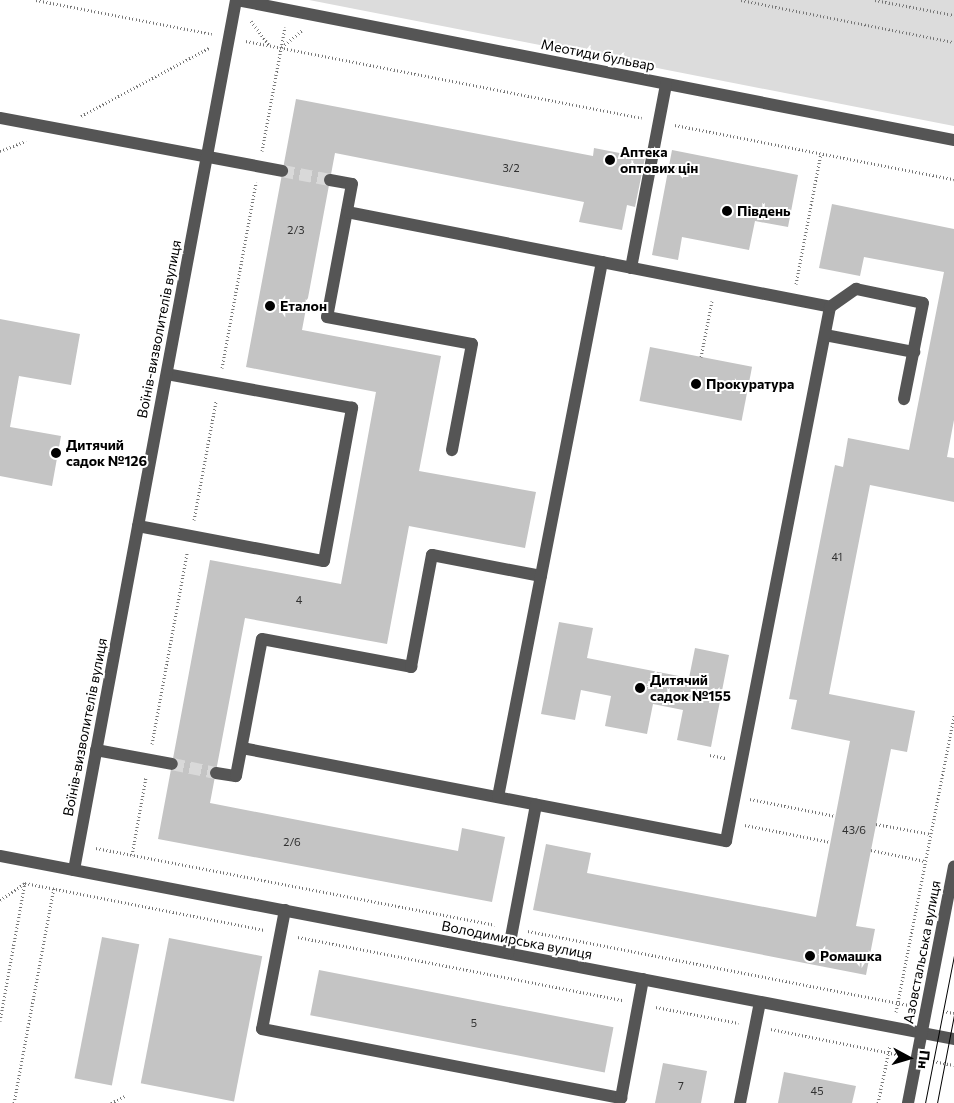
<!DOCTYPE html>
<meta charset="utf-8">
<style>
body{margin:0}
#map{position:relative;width:954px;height:1103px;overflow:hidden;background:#fff;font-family:Commissioner,sans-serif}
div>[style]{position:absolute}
.green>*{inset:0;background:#dcdcdc}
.building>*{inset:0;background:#c4c4c4;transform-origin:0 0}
.minor-tunnel>*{height:12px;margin-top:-6px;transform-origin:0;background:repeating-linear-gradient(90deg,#d9d9d9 0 12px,transparent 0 18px)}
.path>*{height:3px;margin-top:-1.5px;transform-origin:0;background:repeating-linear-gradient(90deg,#777 0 1px,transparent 0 3.5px)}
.minor>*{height:12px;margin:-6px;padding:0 6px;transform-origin:6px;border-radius:6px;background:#555}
.tram>*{height:1px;margin:-0.5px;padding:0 0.5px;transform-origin:0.5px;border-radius:0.5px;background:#000}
.dots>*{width:14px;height:14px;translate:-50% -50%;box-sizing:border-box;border:2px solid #fff;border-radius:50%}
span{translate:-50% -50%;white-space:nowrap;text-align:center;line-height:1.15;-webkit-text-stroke:4px #fff;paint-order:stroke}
.number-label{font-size:11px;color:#313131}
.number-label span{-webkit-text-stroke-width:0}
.street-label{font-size:14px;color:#000}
.poi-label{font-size:14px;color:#000;font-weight:700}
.left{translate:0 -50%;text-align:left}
.north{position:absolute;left:884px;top:1033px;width:50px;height:50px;-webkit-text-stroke:4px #fff;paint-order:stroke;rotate:96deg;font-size:14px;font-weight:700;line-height:20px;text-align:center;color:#000}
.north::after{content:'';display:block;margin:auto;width:18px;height:22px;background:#000;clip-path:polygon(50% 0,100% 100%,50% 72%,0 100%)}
</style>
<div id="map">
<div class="green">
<i style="clip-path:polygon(309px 0,954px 0,954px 126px)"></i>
</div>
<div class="building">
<i style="clip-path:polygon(296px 99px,593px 156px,594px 148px,645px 158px,635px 207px,627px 205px,622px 230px,579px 222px,584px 202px,335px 153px,302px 330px,441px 356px,419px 471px,536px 492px,525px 548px,409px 526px,387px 644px,245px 618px,210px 803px,458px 851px,462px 828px,505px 837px,492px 902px,158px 839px,210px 560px,341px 584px,376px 392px,246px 367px)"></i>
<i style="clip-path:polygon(672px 150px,798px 175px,788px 227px,755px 221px,749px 250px,682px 237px,678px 260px,652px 255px)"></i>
<i style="clip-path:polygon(832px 204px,954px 229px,954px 420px,947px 457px,954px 458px,954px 502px,870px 485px,829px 694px,915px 711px,907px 752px,891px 749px,856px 926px,875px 929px,866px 975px,533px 910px,546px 844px,591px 853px,587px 873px,816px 917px,850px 741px,791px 729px,797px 700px,789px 699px,835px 465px,843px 467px,848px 438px,909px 450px,944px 272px,864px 257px,860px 276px,819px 268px)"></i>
<i style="clip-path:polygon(0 319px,80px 334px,71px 385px,19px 376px,10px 427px,61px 436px,52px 486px,0 476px)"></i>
<i style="left:650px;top:347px;width:104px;height:55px;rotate:11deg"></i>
<i style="clip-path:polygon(559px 622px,593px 628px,587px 658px,689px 678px,695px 648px,729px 655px,711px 747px,677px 740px,683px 710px,653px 704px,647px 734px,605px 726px,611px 696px,581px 690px,575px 720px,541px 714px)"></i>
<i style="left:102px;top:937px;width:38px;height:144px;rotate:11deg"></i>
<i style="left:169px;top:938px;width:95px;height:148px;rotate:11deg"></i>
<i style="left:319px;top:970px;width:300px;height:46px;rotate:11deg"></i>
<i style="clip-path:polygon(663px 1063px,707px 1071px,701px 1103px,655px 1103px)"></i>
<i style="clip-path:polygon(784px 1072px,856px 1086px,852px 1103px,778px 1103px)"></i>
</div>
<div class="minor-tunnel">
<i style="left:282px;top:171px;width:49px;rotate:10.6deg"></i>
<i style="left:172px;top:764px;width:45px;rotate:11.6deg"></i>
</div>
<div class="path">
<i style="left:36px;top:0;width:179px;rotate:10.9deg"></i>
<i style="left:741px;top:0;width:217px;rotate:11.2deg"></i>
<i style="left:875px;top:0;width:80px;rotate:10.8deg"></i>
<i style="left:251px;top:21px;width:31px;rotate:53deg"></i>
<i style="left:246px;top:41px;width:403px;rotate:11deg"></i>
<i style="left:282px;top:47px;width:26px;rotate:-40deg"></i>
<i style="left:81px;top:116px;width:145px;rotate:-28deg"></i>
<i style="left:675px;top:125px;width:284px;rotate:11deg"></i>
<i style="left:0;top:151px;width:28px;rotate:-21deg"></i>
<i style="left:262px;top:151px;width:126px;rotate:-79.5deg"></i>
<i style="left:796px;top:284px;width:133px;rotate:-79.2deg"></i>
<i style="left:701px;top:357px;width:57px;rotate:-78.9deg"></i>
<i style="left:222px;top:368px;width:189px;rotate:-79.6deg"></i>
<i style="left:194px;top:520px;width:121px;rotate:-79.5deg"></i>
<i style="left:152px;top:744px;width:194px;rotate:-79.6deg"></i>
<i style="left:710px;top:755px;width:16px;rotate:11deg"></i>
<i style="left:750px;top:799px;width:87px;rotate:11.3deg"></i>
<i style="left:876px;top:824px;width:56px;rotate:10.3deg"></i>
<i style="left:745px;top:825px;width:87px;rotate:11.3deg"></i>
<i style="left:96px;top:848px;width:406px;rotate:10.9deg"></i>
<i style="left:871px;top:850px;width:55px;rotate:11.5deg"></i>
<i style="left:132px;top:855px;width:79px;rotate:-79.8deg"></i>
<i style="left:0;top:900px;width:30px;rotate:-34deg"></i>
<i style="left:25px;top:883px;width:244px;rotate:11.1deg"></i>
<i style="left:528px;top:931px;width:389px;rotate:11deg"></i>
<i style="left:298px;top:937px;width:331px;rotate:11deg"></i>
<i style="left:656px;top:1007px;width:84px;rotate:11deg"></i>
<i style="left:943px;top:1011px;width:11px;rotate:10deg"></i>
<i style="left:896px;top:1012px;width:303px;rotate:-78.9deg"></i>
<i style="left:0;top:1021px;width:141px;rotate:-79.8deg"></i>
<i style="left:771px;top:1029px;width:132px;rotate:11.4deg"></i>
<i style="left:933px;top:1061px;width:21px;rotate:11deg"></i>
<i style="left:14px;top:1103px;width:220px;rotate:-79.5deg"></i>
<i style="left:111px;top:1103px;width:16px;rotate:-27deg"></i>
<i style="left:878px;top:1103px;width:59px;rotate:-78.3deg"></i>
</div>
<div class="minor">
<i style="left:237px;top:0;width:731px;rotate:11.05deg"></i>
<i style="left:0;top:118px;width:287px;rotate:10.6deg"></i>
<i style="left:330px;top:180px;width:22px;rotate:10deg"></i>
<i style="left:352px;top:184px;width:135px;rotate:100.6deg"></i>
<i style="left:327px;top:317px;width:147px;rotate:10.5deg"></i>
<i style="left:472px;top:344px;width:108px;rotate:100.7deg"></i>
<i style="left:347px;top:212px;width:492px;rotate:11.1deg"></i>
<i style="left:631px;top:268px;width:187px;rotate:-79.2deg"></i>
<i style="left:825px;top:335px;width:91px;rotate:10.8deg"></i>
<i style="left:138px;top:526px;width:189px;rotate:10.7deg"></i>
<i style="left:324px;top:561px;width:156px;rotate:-79.6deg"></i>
<i style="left:352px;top:408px;width:188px;rotate:-169.6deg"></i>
<i style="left:242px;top:748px;width:493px;rotate:10.9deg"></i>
<i style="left:726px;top:841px;width:544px;rotate:-78.98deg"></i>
<i style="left:830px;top:307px;width:32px;rotate:-35deg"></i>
<i style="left:856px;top:289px;width:68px;rotate:11.8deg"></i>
<i style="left:923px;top:303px;width:98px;rotate:101.2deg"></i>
<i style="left:96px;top:750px;width:77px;rotate:10.4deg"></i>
<i style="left:216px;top:773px;width:20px;rotate:9deg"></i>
<i style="left:236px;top:776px;width:139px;rotate:-79.3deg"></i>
<i style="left:262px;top:639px;width:152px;rotate:10.6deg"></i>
<i style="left:411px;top:667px;width:114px;rotate:-79.4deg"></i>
<i style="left:432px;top:555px;width:111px;rotate:10.9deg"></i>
<i style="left:498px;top:797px;width:545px;rotate:-79deg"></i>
<i style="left:0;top:856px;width:971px;rotate:10.86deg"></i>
<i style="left:74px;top:870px;width:885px;rotate:-79.45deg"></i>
<i style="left:285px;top:910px;width:121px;rotate:100.9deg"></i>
<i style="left:262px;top:1029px;width:366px;rotate:10.9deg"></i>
<i style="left:621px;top:1098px;width:121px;rotate:-79.5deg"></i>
<i style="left:508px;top:953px;width:151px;rotate:-79.3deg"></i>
<i style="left:740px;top:1103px;width:103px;rotate:-78.8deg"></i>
<i style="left:908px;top:1103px;width:241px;rotate:-79deg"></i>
</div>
<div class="tram">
<i style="left:925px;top:1103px;width:151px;rotate:-78.9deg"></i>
<i style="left:937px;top:1103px;width:90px;rotate:-79.1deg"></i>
</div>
<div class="dots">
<i style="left:610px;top:160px;background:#000"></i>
<i style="left:727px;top:211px;background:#000"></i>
<i style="left:270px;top:306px;background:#000"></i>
<i style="left:696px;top:384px;background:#000"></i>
<i style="left:56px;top:453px;background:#000"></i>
<i style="left:640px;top:688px;background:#000"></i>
<i style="left:810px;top:956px;background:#000"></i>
</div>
<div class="number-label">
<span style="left:511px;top:168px">3/2</span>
<span style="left:296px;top:230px">2/3</span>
<span style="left:837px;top:557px">41</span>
<span style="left:299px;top:600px">4</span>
<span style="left:854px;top:830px">43/6</span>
<span style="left:292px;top:842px">2/6</span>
<span style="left:474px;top:1023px">5</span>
<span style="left:681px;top:1086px">7</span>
<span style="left:817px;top:1091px">45</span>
</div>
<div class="street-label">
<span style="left:598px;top:55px;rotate:11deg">Меотиди бульвар</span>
<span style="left:159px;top:329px;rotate:-79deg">Воїнів-визволителів вулиця</span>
<span style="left:85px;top:727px;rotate:-79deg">Воїнів-визволителів вулиця</span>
<span style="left:517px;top:940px;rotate:11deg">Володимирська вулиця</span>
<span style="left:922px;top:952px;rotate:-79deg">Азовстальська вулиця</span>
</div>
<div class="poi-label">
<span class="left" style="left:620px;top:160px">Аптека<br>оптових цін</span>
<span class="left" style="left:737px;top:211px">Південь</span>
<span class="left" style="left:280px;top:306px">Еталон</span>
<span class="left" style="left:706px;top:384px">Прокуратура</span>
<span class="left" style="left:66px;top:453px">Дитячий<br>садок №126</span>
<span class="left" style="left:650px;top:688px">Дитячий<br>садок №155</span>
<span class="left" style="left:820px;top:956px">Ромашка</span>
</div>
<div class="north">Пн</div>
</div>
